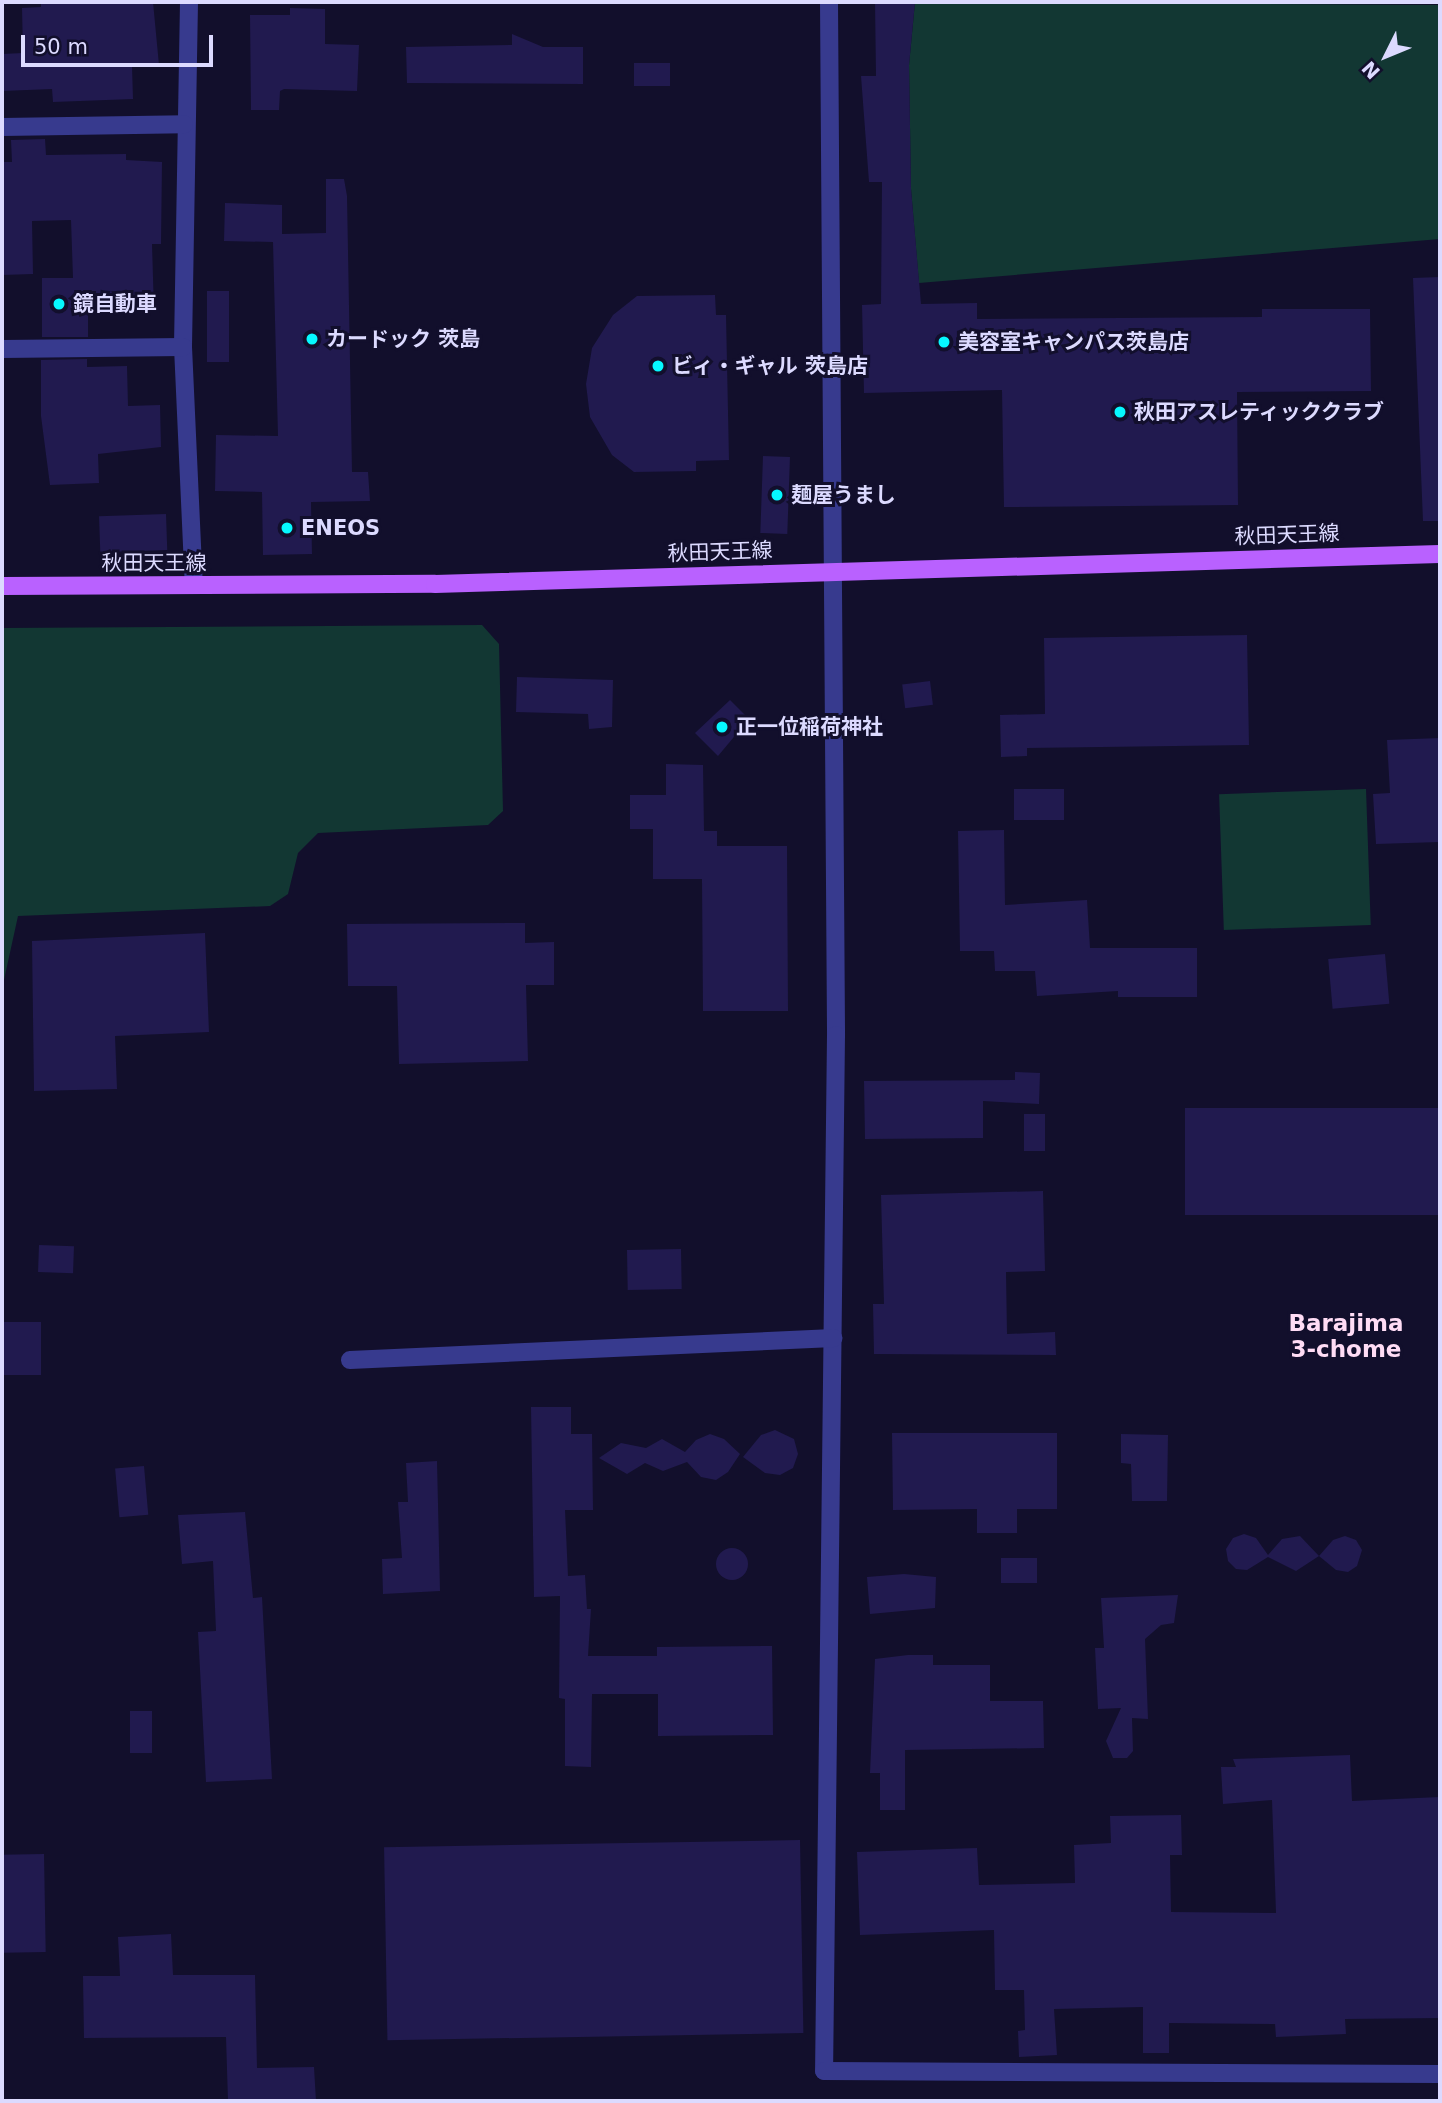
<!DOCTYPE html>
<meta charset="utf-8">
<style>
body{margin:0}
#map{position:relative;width:1442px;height:2103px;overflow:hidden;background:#120f2c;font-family:"DejaVu Sans","Noto Sans JP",sans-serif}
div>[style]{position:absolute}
.green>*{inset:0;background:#123733;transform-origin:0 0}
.building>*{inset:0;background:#211a4f;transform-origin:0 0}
.round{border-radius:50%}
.minor>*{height:18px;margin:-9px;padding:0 9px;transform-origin:9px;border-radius:9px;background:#373a8e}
.primary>*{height:18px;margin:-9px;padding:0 9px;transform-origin:9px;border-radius:9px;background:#b961ff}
.dots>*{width:19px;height:19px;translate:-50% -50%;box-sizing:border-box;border:4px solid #120f2c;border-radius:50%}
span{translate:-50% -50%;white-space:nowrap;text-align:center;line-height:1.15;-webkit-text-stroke:6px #120f2c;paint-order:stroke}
.poi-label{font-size:21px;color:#dcdaff;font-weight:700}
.left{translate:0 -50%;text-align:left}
.street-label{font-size:21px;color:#dcdaff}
.neighbourhood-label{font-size:23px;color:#ffdcf5;font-weight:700}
.frame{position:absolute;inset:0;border:4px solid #dcdaff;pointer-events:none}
.north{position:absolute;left:1351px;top:21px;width:70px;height:70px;-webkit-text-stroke:5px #120f2c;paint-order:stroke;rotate:227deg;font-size:19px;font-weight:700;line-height:28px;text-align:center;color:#dcdaff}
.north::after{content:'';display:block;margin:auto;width:24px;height:32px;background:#dcdaff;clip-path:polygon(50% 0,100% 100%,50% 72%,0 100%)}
.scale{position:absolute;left:21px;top:35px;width:192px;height:32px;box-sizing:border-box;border:4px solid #dcdaff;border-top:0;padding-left:9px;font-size:21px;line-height:24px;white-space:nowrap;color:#dcdaff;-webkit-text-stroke:5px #120f2c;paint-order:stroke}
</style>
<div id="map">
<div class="green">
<i style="clip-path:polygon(915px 2px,1440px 5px,1440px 239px,919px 283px,911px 189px,909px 65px)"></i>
<i style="clip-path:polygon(482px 625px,499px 644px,503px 811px,488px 825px,318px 833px,298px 853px,288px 894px,270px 906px,18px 916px,2px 989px,2px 628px)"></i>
<i style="left:1366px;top:789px;width:136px;height:147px;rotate:88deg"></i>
</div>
<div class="building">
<i style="clip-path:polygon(41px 2px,153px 2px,159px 65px,132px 66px,133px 99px,53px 102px,52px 89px,2px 91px,2px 54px,23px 53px,22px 8px,41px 7px)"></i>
<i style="clip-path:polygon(875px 2px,915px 2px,909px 65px,911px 189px,921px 304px,977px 303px,977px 319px,1262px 317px,1262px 309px,1370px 309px,1371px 391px,1237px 392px,1238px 505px,1004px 507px,1002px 390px,864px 393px,862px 305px,881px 304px,882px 182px,869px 182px,861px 76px,876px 76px)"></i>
<i style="clip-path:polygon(290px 8px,325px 9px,325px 44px,359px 45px,357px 91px,284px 89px,280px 91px,279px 110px,251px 110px,250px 15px,290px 15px)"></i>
<i style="clip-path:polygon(512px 34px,543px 47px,583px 47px,583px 84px,407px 83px,406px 47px,512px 45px)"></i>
<i style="left:670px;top:63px;width:23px;height:36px;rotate:90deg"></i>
<i style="clip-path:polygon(45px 139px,46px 155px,126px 154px,126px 160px,162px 162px,161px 244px,152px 244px,154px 311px,88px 312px,88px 337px,42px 337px,42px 278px,73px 278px,71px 220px,32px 221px,33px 274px,2px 275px,2px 162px,12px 162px,11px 140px)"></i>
<i style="clip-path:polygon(326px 179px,344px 179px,347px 196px,352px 472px,368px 472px,370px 501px,311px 502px,312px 554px,263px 555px,262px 492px,215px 491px,216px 435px,278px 436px,273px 242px,224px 241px,225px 203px,282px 205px,282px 234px,326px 233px)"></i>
<i style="clip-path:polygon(1440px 277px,1440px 521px,1423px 521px,1413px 278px)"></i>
<i style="left:207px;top:291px;width:22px;height:71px"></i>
<i style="clip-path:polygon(715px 295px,716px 315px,726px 315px,729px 460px,696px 461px,696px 471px,634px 472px,612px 455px,590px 417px,586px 384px,592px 348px,613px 315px,637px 296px)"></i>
<i style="clip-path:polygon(87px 359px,87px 367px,127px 366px,128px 406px,160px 405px,161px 447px,98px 454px,99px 483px,50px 485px,41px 416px,41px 360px)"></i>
<i style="left:763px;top:456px;width:27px;height:77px;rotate:2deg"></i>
<i style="left:166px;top:514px;width:36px;height:67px;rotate:88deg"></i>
<i style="clip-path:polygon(1247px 635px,1249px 745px,1027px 748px,1027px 756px,1001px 757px,1000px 715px,1045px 714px,1044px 638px)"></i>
<i style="clip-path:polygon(517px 677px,613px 680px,612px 727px,589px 729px,588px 714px,516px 712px)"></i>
<i style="left:930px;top:681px;width:24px;height:28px;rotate:83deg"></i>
<i style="clip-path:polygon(730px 700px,749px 719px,718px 756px,695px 733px)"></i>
<i style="clip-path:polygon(1440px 738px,1440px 842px,1376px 844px,1373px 794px,1390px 793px,1387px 740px)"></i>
<i style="clip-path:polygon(666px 764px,703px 765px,704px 831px,717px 831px,717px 846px,787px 846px,788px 1011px,703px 1011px,702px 879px,653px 879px,653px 829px,630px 829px,630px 795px,666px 795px)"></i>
<i style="left:1014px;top:789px;width:50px;height:31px"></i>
<i style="clip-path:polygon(1004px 830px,1005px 905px,1087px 900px,1090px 948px,1197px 948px,1197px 997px,1118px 997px,1118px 991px,1037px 996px,1035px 971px,995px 971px,994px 951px,960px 951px,958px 831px)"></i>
<i style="clip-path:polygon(525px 923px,525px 943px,554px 942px,554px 985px,526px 985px,528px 1061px,399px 1064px,397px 986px,348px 986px,347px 924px)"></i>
<i style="clip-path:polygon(205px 933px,209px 1032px,115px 1036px,117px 1089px,34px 1091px,32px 941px)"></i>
<i style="left:1385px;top:954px;width:50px;height:57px;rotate:85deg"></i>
<i style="clip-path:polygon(1015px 1072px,1040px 1073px,1039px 1104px,983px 1101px,983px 1138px,865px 1139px,864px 1081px,1015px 1080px)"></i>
<i style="left:1440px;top:1108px;width:107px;height:255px;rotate:90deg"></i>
<i style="left:1024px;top:1114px;width:21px;height:37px"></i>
<i style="clip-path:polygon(1043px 1191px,1045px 1271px,1006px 1272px,1007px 1334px,1055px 1332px,1056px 1355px,874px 1354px,873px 1304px,884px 1304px,881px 1195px)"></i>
<i style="left:39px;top:1245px;width:35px;height:27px;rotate:2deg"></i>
<i style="left:681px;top:1249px;width:40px;height:54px;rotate:89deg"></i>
<i style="left:2px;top:1322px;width:39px;height:53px"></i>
<i style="clip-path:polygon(531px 1407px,571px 1407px,571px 1434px,592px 1434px,593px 1510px,565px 1510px,568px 1576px,585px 1575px,587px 1609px,591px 1609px,588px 1656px,657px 1656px,657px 1647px,772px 1646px,773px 1735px,658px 1736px,658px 1694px,592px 1694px,591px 1767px,565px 1766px,565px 1699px,559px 1698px,560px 1596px,534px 1597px)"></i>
<i style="clip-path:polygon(775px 1430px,794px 1439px,798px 1454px,793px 1468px,780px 1475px,765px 1473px,743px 1457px,761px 1435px)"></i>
<i style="clip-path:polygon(892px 1433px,1057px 1433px,1057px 1509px,1017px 1509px,1017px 1533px,977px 1533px,977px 1509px,893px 1510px)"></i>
<i style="clip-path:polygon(710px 1434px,724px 1439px,740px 1454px,728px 1472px,716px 1480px,701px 1477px,687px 1462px,663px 1471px,645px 1463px,627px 1474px,599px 1458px,621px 1443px,646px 1448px,662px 1439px,685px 1452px,696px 1440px)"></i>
<i style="clip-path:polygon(1121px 1434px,1168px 1435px,1167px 1501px,1132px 1501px,1131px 1464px,1121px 1463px)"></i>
<i style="clip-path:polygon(437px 1461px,440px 1591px,383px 1594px,382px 1559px,402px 1558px,398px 1502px,408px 1502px,406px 1463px)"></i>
<i style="left:144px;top:1466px;width:49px;height:29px;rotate:85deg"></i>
<i style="clip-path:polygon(245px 1512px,253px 1598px,262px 1597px,272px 1779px,206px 1782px,198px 1632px,216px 1631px,213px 1561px,182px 1564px,178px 1515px)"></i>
<i style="clip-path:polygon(1244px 1534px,1256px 1538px,1268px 1555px,1282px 1539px,1300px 1536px,1319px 1556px,1296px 1571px,1268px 1557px,1247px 1570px,1236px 1569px,1228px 1561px,1226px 1549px,1233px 1538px)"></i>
<i style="clip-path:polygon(1345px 1536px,1356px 1540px,1362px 1550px,1357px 1566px,1348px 1572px,1336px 1570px,1319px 1556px,1333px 1540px)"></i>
<i class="round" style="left:716px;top:1548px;width:32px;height:32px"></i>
<i style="left:1001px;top:1558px;width:36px;height:25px"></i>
<i style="clip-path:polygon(904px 1574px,936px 1577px,935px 1608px,870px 1614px,867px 1577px)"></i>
<i style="clip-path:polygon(1178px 1595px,1174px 1623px,1161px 1625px,1145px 1639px,1148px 1719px,1132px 1718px,1133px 1751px,1127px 1758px,1113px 1758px,1106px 1741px,1121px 1708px,1098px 1709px,1095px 1648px,1104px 1648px,1101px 1598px)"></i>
<i style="clip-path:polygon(908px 1655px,933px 1655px,933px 1665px,990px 1665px,990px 1701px,1043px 1701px,1044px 1748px,905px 1750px,905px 1810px,880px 1810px,880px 1773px,870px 1773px,875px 1659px)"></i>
<i style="left:130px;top:1711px;width:22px;height:42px"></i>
<i style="clip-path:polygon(1350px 1755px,1352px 1801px,1440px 1797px,1440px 2018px,1345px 2019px,1346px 2034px,1276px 2037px,1275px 2024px,1169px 2023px,1169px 2053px,1143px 2053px,1143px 2007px,1054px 2009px,1057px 2055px,1019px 2057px,1018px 2031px,1025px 2030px,1024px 1990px,995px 1990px,994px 1930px,860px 1935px,857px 1852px,977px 1848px,979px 1885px,1075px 1883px,1074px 1845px,1111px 1843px,1110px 1816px,1181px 1815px,1182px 1855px,1170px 1855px,1171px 1912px,1276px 1913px,1272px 1800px,1223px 1804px,1221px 1767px,1236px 1767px,1233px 1759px)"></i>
<i style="left:800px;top:1840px;width:193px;height:416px;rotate:89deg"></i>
<i style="left:44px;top:1854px;width:98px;height:42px;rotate:89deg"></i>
<i style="clip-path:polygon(171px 1934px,173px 1975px,255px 1975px,257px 2068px,314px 2067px,316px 2101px,228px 2101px,226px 2037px,84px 2038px,83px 1976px,120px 1976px,118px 1937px)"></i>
</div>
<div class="minor">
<i style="left:189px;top:2px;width:345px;rotate:91deg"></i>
<i style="left:183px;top:347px;width:238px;rotate:87.4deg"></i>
<i style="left:829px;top:2px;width:1033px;rotate:89.61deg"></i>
<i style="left:836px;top:1035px;width:1036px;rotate:90.66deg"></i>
<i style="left:824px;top:2071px;width:616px;rotate:0.28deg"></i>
<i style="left:2px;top:127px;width:182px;rotate:-0.9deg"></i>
<i style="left:2px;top:349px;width:181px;rotate:-0.6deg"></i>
<i style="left:350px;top:1360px;width:484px;rotate:-2.6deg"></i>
</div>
<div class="primary">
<i style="left:2px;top:586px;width:433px;rotate:-0.3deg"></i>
<i style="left:435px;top:584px;width:1005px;rotate:-1.71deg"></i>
</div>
<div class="dots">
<i style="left:59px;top:304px;background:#06f8ff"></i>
<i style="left:312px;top:339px;background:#06f8ff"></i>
<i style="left:944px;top:342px;background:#06f8ff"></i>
<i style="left:658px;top:366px;background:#06f8ff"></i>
<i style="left:1120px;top:412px;background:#06f8ff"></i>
<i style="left:777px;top:495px;background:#06f8ff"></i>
<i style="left:287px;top:528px;background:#06f8ff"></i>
<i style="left:722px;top:727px;background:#06f8ff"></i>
</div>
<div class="poi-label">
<span class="left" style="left:73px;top:304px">鏡自動車</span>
<span class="left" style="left:326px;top:339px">カードック 茨島</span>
<span class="left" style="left:958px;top:342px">美容室キャンパス茨島店</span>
<span class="left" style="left:672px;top:366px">ビィ・ギャル 茨島店</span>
<span class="left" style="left:1134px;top:412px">秋田アスレティッククラブ</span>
<span class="left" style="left:791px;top:495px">麺屋うまし</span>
<span class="left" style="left:301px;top:528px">ENEOS</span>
<span class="left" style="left:736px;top:727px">正一位稲荷神社</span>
</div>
<div class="street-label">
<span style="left:1287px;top:535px;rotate:-2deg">秋田天王線</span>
<span style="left:720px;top:552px;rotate:-2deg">秋田天王線</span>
<span style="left:154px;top:563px">秋田天王線</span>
</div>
<div class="neighbourhood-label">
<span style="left:1346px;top:1336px">Barajima<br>3-chome</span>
</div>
<div class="frame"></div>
<div class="north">N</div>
<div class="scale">50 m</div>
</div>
